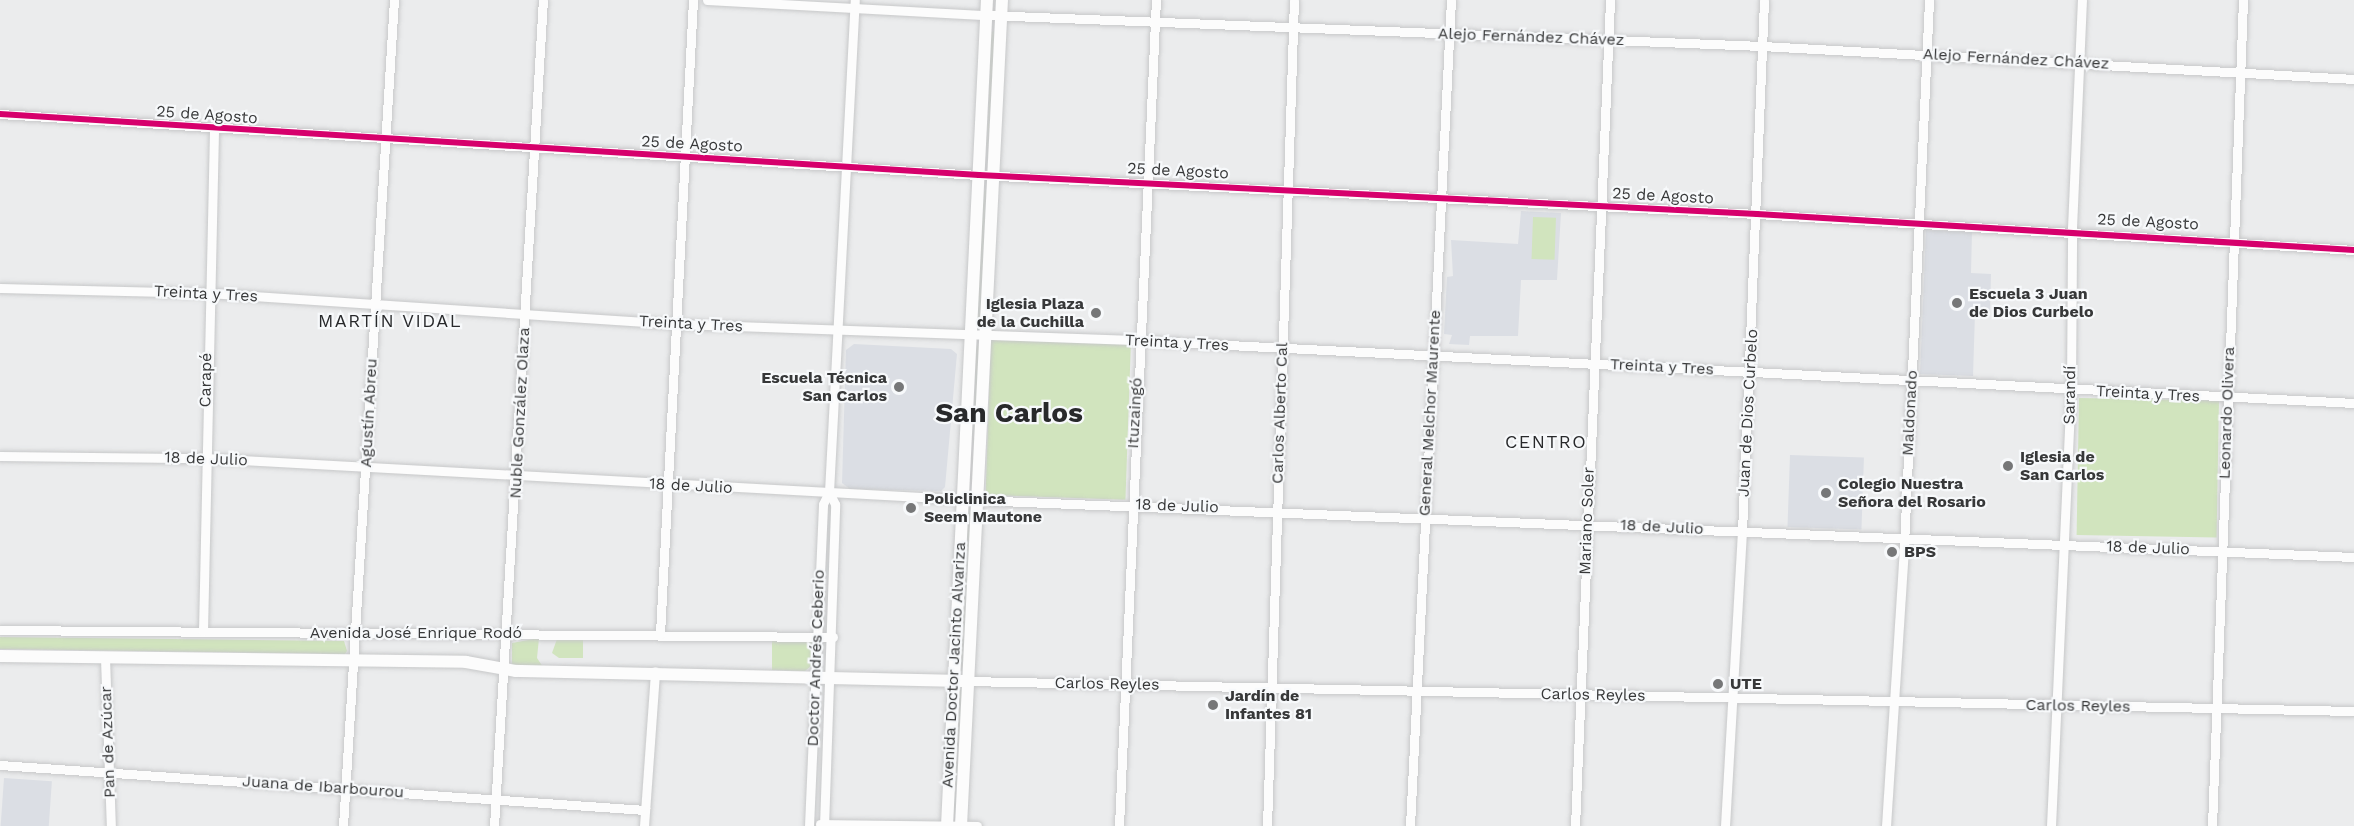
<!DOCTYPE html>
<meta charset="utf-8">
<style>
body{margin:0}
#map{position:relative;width:2354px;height:826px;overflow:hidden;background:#ebeced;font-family:"Work Sans",sans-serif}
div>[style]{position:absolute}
.built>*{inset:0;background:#dbdee4;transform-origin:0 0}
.green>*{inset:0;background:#d1e4be;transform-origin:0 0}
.roads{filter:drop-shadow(0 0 2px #c7c8c9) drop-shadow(0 0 2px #c7c8c9)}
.street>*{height:9px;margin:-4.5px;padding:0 4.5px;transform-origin:4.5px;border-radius:4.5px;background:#fcfcfc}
.secondary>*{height:12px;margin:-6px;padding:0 6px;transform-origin:6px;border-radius:6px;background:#fcfcfc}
.cycleway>*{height:6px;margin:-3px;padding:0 3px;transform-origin:3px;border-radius:3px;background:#d6006c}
.dots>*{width:16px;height:16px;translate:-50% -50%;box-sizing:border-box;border:3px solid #f7f9fb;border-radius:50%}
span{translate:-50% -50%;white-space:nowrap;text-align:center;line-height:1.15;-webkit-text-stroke:4.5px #f7f9fb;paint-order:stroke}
.street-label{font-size:16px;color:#373839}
.poi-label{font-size:16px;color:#373839;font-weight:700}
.left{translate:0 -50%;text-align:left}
.right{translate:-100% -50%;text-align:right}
.neighbourhood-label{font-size:18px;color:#28292b;letter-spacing:1.5px}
.town-label{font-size:28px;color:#28292b;font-weight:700}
</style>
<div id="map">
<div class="built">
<i style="clip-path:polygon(1521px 211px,1561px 213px,1557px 280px,1521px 280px,1518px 336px,1470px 336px,1469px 345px,1449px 344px,1452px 335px,1444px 334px,1447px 277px,1453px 276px,1451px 240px,1518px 244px)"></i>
<i style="clip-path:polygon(1926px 230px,1972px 232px,1971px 273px,1991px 274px,1990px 313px,1975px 313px,1973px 376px,1920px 374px)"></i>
<i style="clip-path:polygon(854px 344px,951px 349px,957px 354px,945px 487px,941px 491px,850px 489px,842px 483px,846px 350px)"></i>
<i style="left:1790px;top:455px;width:74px;height:72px;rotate:2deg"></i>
<i style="left:4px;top:778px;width:48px;height:48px;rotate:4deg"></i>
</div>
<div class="green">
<i style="clip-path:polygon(993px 31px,995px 32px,987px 160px,991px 33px)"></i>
<i style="clip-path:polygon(986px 190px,981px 329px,974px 329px,984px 191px)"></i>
<i style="left:1533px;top:217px;width:23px;height:42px;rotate:2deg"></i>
<i style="left:991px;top:338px;width:140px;height:157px;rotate:2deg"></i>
<i style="clip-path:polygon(976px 346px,980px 346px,971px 495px,974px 430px)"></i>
<i style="left:2079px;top:398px;width:140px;height:137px;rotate:1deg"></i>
<i style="clip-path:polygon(967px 508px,972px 508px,962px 672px,960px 650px)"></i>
<i style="clip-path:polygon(0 637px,344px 641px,347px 651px,345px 654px,0 649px)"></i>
<i style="clip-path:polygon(539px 638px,537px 658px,543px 667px,512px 665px,512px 643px)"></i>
<i style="clip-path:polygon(583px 638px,583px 658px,559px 658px,552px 653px,557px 639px)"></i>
<i style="clip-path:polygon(772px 641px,812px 641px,811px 666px,805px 671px,772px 670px)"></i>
<i style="clip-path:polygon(957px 685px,963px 686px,954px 815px,953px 815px)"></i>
</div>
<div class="roads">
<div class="street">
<i style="left:707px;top:0;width:280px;rotate:3.1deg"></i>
<i style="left:987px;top:15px;width:776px;rotate:2.29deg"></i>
<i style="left:1762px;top:46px;width:593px;rotate:3.19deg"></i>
<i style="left:0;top:114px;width:981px;rotate:3.57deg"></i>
<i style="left:979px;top:175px;width:779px;rotate:2.87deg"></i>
<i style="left:1757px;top:214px;width:598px;rotate:3.45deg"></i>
<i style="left:0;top:288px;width:208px;rotate:1.4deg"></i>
<i style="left:208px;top:293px;width:469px;rotate:3.8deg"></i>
<i style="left:676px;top:324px;width:475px;rotate:2deg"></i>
<i style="left:1151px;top:341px;width:1205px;rotate:2.95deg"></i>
<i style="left:0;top:456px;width:205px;rotate:0.6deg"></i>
<i style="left:205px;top:458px;width:772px;rotate:3.12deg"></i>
<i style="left:976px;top:500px;width:1379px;rotate:2.37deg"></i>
<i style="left:0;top:630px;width:833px;rotate:0.48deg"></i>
<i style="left:203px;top:631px;width:502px;rotate:-88.74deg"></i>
<i style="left:660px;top:634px;width:635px;rotate:-87.02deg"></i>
<i style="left:105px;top:658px;width:168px;rotate:88deg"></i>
<i style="left:967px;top:681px;width:1387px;rotate:1.24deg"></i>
<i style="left:0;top:765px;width:647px;rotate:3.99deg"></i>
<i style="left:820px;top:824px;width:157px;rotate:0.7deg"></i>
<i style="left:343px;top:826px;width:828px;rotate:-86.47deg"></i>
<i style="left:494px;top:826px;width:827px;rotate:-86.61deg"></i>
<i style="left:644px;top:826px;width:155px;rotate:-85.9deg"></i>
<i style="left:809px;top:826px;width:322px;rotate:-87.5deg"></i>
<i style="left:823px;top:504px;width:13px;rotate:-63deg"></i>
<i style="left:829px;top:492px;width:493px;rotate:-87deg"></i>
<i style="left:824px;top:826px;width:322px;rotate:-88deg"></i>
<i style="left:835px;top:504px;width:13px;rotate:-117deg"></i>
<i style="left:1119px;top:826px;width:827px;rotate:-87.44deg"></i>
<i style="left:1267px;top:826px;width:826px;rotate:-88.13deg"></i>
<i style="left:1410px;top:826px;width:827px;rotate:-87.16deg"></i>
<i style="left:1575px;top:826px;width:827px;rotate:-87.57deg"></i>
<i style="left:1725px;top:826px;width:294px;rotate:-86.7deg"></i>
<i style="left:1742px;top:532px;width:532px;rotate:-87.63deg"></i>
<i style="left:1886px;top:826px;width:282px;rotate:-86.3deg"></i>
<i style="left:1904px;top:545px;width:546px;rotate:-87.37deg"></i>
<i style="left:2051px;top:826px;width:436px;rotate:-87.4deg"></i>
<i style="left:2071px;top:390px;width:162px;rotate:-89.6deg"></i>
<i style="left:2072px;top:228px;width:228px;rotate:-87.5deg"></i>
<i style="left:2212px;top:826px;width:827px;rotate:-87.85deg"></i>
</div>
<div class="secondary">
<i style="left:0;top:656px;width:466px;rotate:0.7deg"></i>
<i style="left:466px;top:662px;width:51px;rotate:10.2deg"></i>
<i style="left:516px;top:671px;width:451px;rotate:1.3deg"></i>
<i style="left:947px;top:826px;width:827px;rotate:-87.23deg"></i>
<i style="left:961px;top:826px;width:827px;rotate:-87.16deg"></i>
</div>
</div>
<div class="cycleway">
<i style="left:0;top:114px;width:981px;rotate:3.57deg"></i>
<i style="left:979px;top:175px;width:779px;rotate:2.87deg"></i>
<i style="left:1757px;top:214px;width:598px;rotate:3.45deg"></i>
</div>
<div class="dots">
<i style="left:1957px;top:303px;background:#767778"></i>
<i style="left:1096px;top:313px;background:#767778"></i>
<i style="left:899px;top:387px;background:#767778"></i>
<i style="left:2008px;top:466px;background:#767778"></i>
<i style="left:1826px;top:493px;background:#767778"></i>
<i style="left:911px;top:508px;background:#767778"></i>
<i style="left:1892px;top:552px;background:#767778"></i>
<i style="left:1718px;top:684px;background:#767778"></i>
<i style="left:1213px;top:705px;background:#767778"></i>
</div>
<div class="street-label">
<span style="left:1531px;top:37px;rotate:2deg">Alejo Fernández Chávez</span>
<span style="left:2016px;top:59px;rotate:3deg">Alejo Fernández Chávez</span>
<span style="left:207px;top:115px;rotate:4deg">25 de Agosto</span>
<span style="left:692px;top:144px;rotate:3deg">25 de Agosto</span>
<span style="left:1178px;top:171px;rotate:3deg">25 de Agosto</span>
<span style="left:1663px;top:196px;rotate:3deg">25 de Agosto</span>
<span style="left:2148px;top:222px;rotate:3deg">25 de Agosto</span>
<span style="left:206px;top:294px;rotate:3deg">Treinta y Tres</span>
<span style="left:691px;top:324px;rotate:3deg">Treinta y Tres</span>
<span style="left:1177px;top:343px;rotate:3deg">Treinta y Tres</span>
<span style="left:1662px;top:367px;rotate:3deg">Treinta y Tres</span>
<span style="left:206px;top:380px;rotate:-89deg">Carapé</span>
<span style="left:2148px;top:394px;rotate:3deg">Treinta y Tres</span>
<span style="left:2070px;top:395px;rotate:-89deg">Sarandí</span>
<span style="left:369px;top:413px;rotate:-87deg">Agustín Abreu</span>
<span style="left:520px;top:413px;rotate:-87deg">Nuble González Olaza</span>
<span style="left:1135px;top:413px;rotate:-87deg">Ituzaingó</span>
<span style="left:1280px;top:413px;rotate:-88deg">Carlos Alberto Cal</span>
<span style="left:1430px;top:413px;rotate:-87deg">General Melchor Maurente</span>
<span style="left:1748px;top:413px;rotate:-87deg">Juan de Dios Curbelo</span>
<span style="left:1910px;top:413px;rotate:-87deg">Maldonado</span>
<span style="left:2227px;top:413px;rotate:-88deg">Leonardo Olivera</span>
<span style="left:206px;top:459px;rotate:2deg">18 de Julio</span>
<span style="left:691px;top:486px;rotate:3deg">18 de Julio</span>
<span style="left:1177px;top:506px;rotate:2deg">18 de Julio</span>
<span style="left:1587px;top:521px;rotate:-88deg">Mariano Soler</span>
<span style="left:1662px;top:527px;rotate:3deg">18 de Julio</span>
<span style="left:2148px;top:548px;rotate:2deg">18 de Julio</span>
<span style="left:416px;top:633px">Avenida José Enrique Rodó</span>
<span style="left:816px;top:658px;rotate:-88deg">Doctor Andrés Ceberio</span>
<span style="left:954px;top:665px;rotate:-87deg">Avenida Doctor Jacinto Alvariza</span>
<span style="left:1107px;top:684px;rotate:1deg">Carlos Reyles</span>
<span style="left:1593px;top:695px;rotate:1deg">Carlos Reyles</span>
<span style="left:2078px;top:706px;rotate:1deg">Carlos Reyles</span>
<span style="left:108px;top:742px;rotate:-92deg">Pan de Azúcar</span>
<span style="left:323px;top:787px;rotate:4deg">Juana de Ibarbourou</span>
</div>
<div class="poi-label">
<span class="left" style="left:1969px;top:303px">Escuela 3 Juan<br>de Dios Curbelo</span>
<span class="right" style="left:1084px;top:313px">Iglesia Plaza<br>de la Cuchilla</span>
<span class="right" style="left:887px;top:387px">Escuela Técnica<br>San Carlos</span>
<span class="left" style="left:2020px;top:466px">Iglesia de<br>San Carlos</span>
<span class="left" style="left:1838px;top:493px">Colegio Nuestra<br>Señora del Rosario</span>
<span class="left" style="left:924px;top:508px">Policlinica<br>Seem Mautone</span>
<span class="left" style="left:1904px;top:552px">BPS</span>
<span class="left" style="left:1730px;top:684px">UTE</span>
<span class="left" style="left:1225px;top:705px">Jardín de<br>Infantes 81</span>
</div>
<div class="neighbourhood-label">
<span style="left:390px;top:321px">MARTÍN VIDAL</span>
<span style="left:1546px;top:442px">CENTRO</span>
</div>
<div class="town-label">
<span style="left:1009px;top:413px">San Carlos</span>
</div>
</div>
